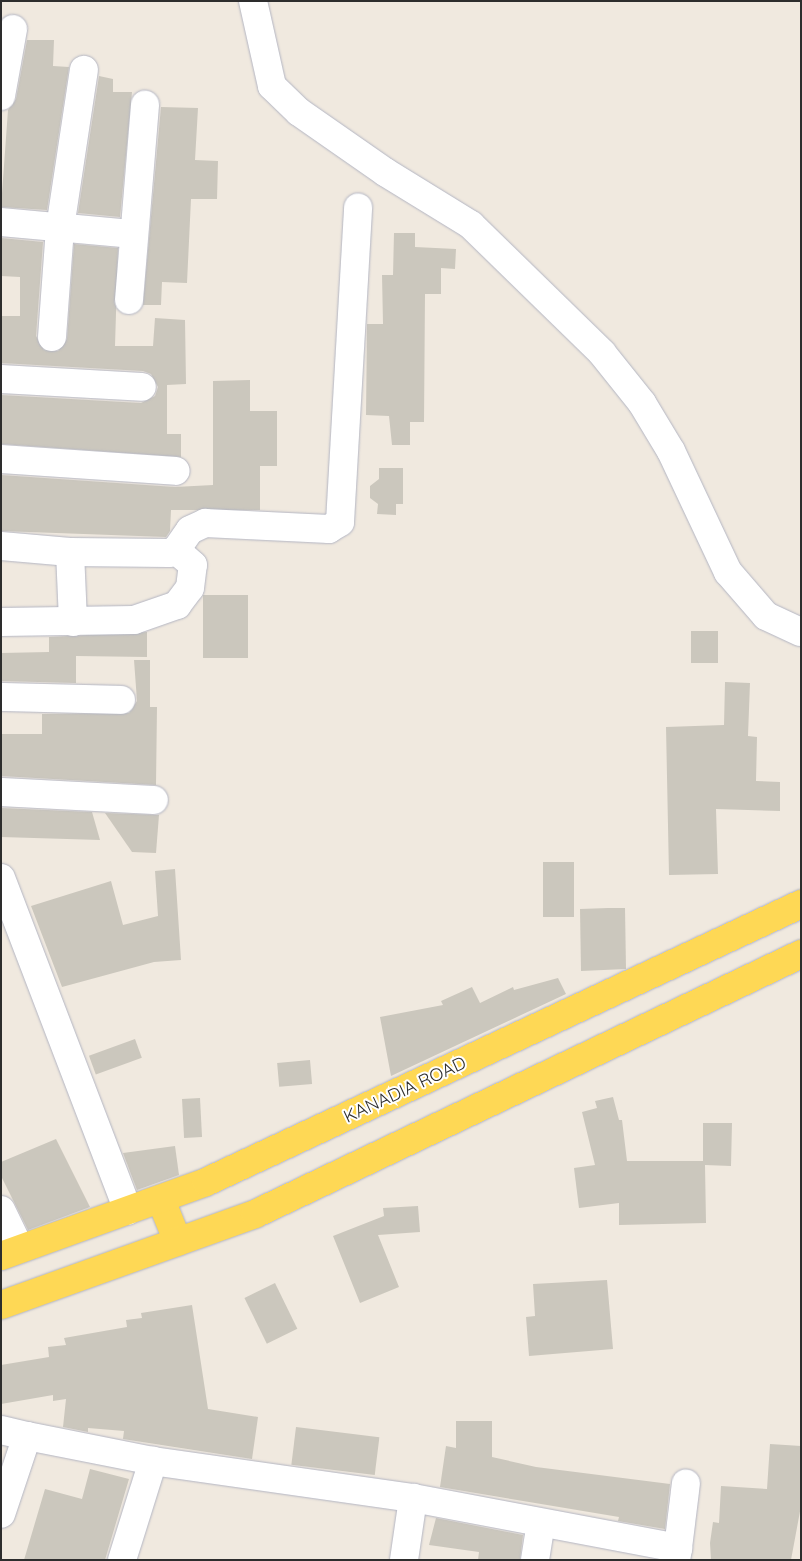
<!DOCTYPE html>
<style>
body{margin:0}
#map{position:relative;width:802px;height:1561px;overflow:hidden;background:#f0e9df;font-family:Quicksand,sans-serif}
div>[style]{position:absolute}
.building>*{inset:0;background:#cbc7bd;transform-origin:0 0}
.roads{filter:drop-shadow(0 0 1px #b3b5c2) drop-shadow(0 0 1px #b3b5c2)}
.minor>*{height:28px;margin:-14px;padding:0 14px;transform-origin:14px;border-radius:14px;background:#fff}
.major>*{height:28px;margin:-14px;padding:0 14px;transform-origin:14px;border-radius:14px;background:#fed855}
span{translate:-50% -50%;white-space:nowrap;text-align:center;line-height:1.15;-webkit-text-stroke:4px #fff;paint-order:stroke}
.street-label{font-size:18px;color:#2d2d2d}
.frame{position:absolute;inset:0;border:2px solid #2d2d2d;pointer-events:none}
</style>
<div id="map">
<div class="building">
<i style="clip-path:polygon(27px 40px,54px 40px,53px 66px,69px 67px,47px 210px,1px 207px,8px 110px,16px 99px)"></i>
<i style="clip-path:polygon(99px 76px,113px 79px,113px 92px,132px 92px,120px 217px,78px 213px)"></i>
<i style="clip-path:polygon(161px 107px,198px 108px,195px 160px,218px 161px,217px 199px,191px 199px,187px 283px,162px 282px,161px 305px,143px 305px)"></i>
<i style="clip-path:polygon(394px 233px,415px 233px,415px 247px,456px 249px,455px 269px,441px 268px,441px 294px,425px 294px,424px 422px,410px 422px,410px 445px,392px 445px,389px 416px,366px 415px,367px 324px,383px 324px,382px 275px,393px 275px)"></i>
<i style="clip-path:polygon(1px 238px,43px 242px,36px 336px,44px 350px,58px 351px,67px 339px,74px 244px,118px 248px,115px 346px,153px 346px,155px 318px,185px 320px,186px 384px,167px 385px,167px 434px,181px 434px,181px 457px,1px 444px,1px 395px,141px 403px,155px 396px,158px 387px,151px 374px,143px 371px,1px 363px,1px 316px,20px 316px,20px 277px,1px 276px)"></i>
<i style="clip-path:polygon(250px 380px,250px 411px,277px 411px,277px 466px,260px 466px,260px 510px,171px 510px,170px 531px,166px 537px,1px 531px,1px 475px,175px 487px,213px 485px,213px 381px)"></i>
<i style="clip-path:polygon(379px 468px,403px 468px,403px 504px,396px 504px,396px 515px,377px 514px,378px 504px,370px 498px,370px 486px,379px 479px)"></i>
<i style="left:203px;top:595px;width:45px;height:63px"></i>
<i style="left:691px;top:631px;width:27px;height:32px"></i>
<i style="clip-path:polygon(147px 632px,147px 657px,76px 656px,76px 683px,1px 681px,1px 653px,49px 652px,49px 637px)"></i>
<i style="clip-path:polygon(134px 660px,150px 660px,150px 707px,157px 707px,156px 785px,1px 776px,1px 734px,42px 734px,42px 714px,129px 713px,137px 701px)"></i>
<i style="clip-path:polygon(725px 682px,750px 683px,748px 736px,757px 737px,756px 781px,780px 782px,780px 811px,716px 809px,718px 874px,669px 875px,666px 727px,724px 725px)"></i>
<i style="clip-path:polygon(1px 808px,92px 812px,100px 840px,1px 837px)"></i>
<i style="clip-path:polygon(105px 813px,159px 815px,156px 853px,132px 852px)"></i>
<i style="left:574px;top:862px;width:55px;height:31px;rotate:90deg"></i>
<i style="clip-path:polygon(175px 869px,181px 960px,154px 962px,62px 987px,31px 906px,111px 881px,123px 925px,158px 916px,155px 871px)"></i>
<i style="clip-path:polygon(608px 908px,625px 908px,626px 969px,581px 971px,580px 909px)"></i>
<i style="clip-path:polygon(558px 978px,566px 994px,391px 1076px,380px 1017px,443px 1005px,441px 1001px,472px 987px,480px 1003px,513px 987px,514px 990px)"></i>
<i style="left:135px;top:1039px;width:20px;height:49px;rotate:70deg"></i>
<i style="left:310px;top:1060px;width:24px;height:33px;rotate:85deg"></i>
<i style="clip-path:polygon(613px 1097px,619px 1120px,622px 1120px,627px 1161px,703px 1161px,703px 1123px,732px 1123px,731px 1166px,705px 1165px,706px 1223px,619px 1225px,619px 1203px,579px 1208px,574px 1168px,595px 1165px,582px 1112px,597px 1108px,595px 1101px)"></i>
<i style="left:200px;top:1098px;width:39px;height:18px;rotate:87deg"></i>
<i style="clip-path:polygon(56px 1139px,90px 1207px,28px 1230px,1px 1176px,1px 1162px)"></i>
<i style="clip-path:polygon(175px 1146px,179px 1175px,137px 1190px,123px 1153px)"></i>
<i style="clip-path:polygon(418px 1206px,420px 1232px,378px 1235px,399px 1287px,360px 1303px,333px 1236px,384px 1216px,383px 1208px)"></i>
<i style="clip-path:polygon(607px 1280px,613px 1349px,529px 1356px,526px 1317px,535px 1316px,533px 1284px)"></i>
<i style="left:275px;top:1283px;width:51px;height:34px;rotate:64deg"></i>
<i style="clip-path:polygon(192px 1305px,208px 1409px,258px 1417px,252px 1459px,123px 1439px,124px 1431px,88px 1428px,88px 1432px,63px 1427px,66px 1399px,53px 1401px,53px 1395px,1px 1404px,1px 1365px,49px 1357px,48px 1347px,66px 1345px,64px 1338px,127px 1327px,126px 1320px,142px 1318px,141px 1313px)"></i>
<i style="clip-path:polygon(456px 1421px,492px 1421px,492px 1457px,536px 1467px,670px 1484px,665px 1529px,618px 1521px,619px 1517px,440px 1487px,446px 1446px,456px 1448px)"></i>
<i style="left:296px;top:1427px;width:84px;height:38px;rotate:7deg"></i>
<i style="clip-path:polygon(770px 1444px,801px 1446px,801px 1506px,791px 1560px,711px 1560px,710px 1543px,713px 1522px,719px 1523px,721px 1486px,767px 1489px)"></i>
<i style="clip-path:polygon(90px 1469px,129px 1479px,105px 1560px,24px 1560px,45px 1489px,82px 1499px)"></i>
<i style="clip-path:polygon(436px 1518px,523px 1535px,520px 1560px,478px 1560px,479px 1552px,429px 1545px)"></i>
</div>
<div class="roads">
<div class="minor">
<i style="left:253px;top:1px;width:87px;rotate:77.4deg"></i>
<i style="left:272px;top:86px;width:37px;rotate:44deg"></i>
<i style="left:299px;top:112px;width:105px;rotate:34.9deg"></i>
<i style="left:385px;top:172px;width:101px;rotate:31.6deg"></i>
<i style="left:471px;top:225px;width:183px;rotate:44.3deg"></i>
<i style="left:602px;top:353px;width:64px;rotate:51.3deg"></i>
<i style="left:642px;top:403px;width:56px;rotate:58.9deg"></i>
<i style="left:671px;top:451px;width:134px;rotate:64.8deg"></i>
<i style="left:728px;top:572px;width:58px;rotate:49.2deg"></i>
<i style="left:766px;top:616px;width:38px;rotate:25deg"></i>
<i style="left:1px;top:96px;width:68px;rotate:-79.8deg"></i>
<i style="left:1px;top:222px;width:133px;rotate:5.2deg"></i>
<i style="left:129px;top:300px;width:196px;rotate:-85.3deg"></i>
<i style="left:52px;top:337px;width:109px;rotate:-85.8deg"></i>
<i style="left:60px;top:228px;width:160px;rotate:-81.4deg"></i>
<i style="left:1px;top:379px;width:141px;rotate:3.2deg"></i>
<i style="left:1px;top:459px;width:175px;rotate:3.9deg"></i>
<i style="left:1px;top:546px;width:69px;rotate:5deg"></i>
<i style="left:70px;top:552px;width:99px;rotate:0.6deg"></i>
<i style="left:169px;top:553px;width:8px;rotate:-23deg"></i>
<i style="left:176px;top:550px;width:24px;rotate:-55deg"></i>
<i style="left:190px;top:530px;width:17px;rotate:-25deg"></i>
<i style="left:205px;top:523px;width:124px;rotate:2.8deg"></i>
<i style="left:329px;top:529px;width:13px;rotate:-32deg"></i>
<i style="left:340px;top:522px;width:315px;rotate:-86.7deg"></i>
<i style="left:70px;top:552px;width:70px;rotate:87.5deg"></i>
<i style="left:1px;top:622px;width:133px;rotate:-0.9deg"></i>
<i style="left:134px;top:620px;width:46px;rotate:-19.2deg"></i>
<i style="left:177px;top:605px;width:21px;rotate:-53deg"></i>
<i style="left:190px;top:588px;width:23px;rotate:-83deg"></i>
<i style="left:193px;top:565px;width:23px;rotate:-139deg"></i>
<i style="left:1px;top:697px;width:120px;rotate:1.4deg"></i>
<i style="left:1px;top:792px;width:153px;rotate:3deg"></i>
<i style="left:1px;top:878px;width:356px;rotate:69.1deg"></i>
<i style="left:1px;top:1210px;width:43px;rotate:64deg"></i>
<i style="left:1px;top:1430px;width:27px;rotate:13deg"></i>
<i style="left:27px;top:1436px;width:82px;rotate:108.4deg"></i>
<i style="left:27px;top:1436px;width:128px;rotate:11.2deg"></i>
<i style="left:153px;top:1461px;width:263px;rotate:8.1deg"></i>
<i style="left:678px;top:1548px;width:65px;rotate:-83deg"></i>
<i style="left:122px;top:1560px;width:104px;rotate:-72.6deg"></i>
<i style="left:404px;top:1560px;width:63px;rotate:-81.7deg"></i>
<i style="left:413px;top:1498px;width:270px;rotate:10.7deg"></i>
<i style="left:678px;top:1548px;width:12px;rotate:99deg"></i>
<i style="left:535px;top:1560px;width:36px;rotate:-81deg"></i>
</div>
<div class="major">
<i style="left:161px;top:1200px;width:45px;rotate:68deg"></i>
<i style="left:1px;top:1256px;width:218px;rotate:-19.8deg"></i>
<i style="left:206px;top:1182px;width:657px;rotate:-25.04deg"></i>
<i style="left:1px;top:1305px;width:270px;rotate:-19.7deg"></i>
<i style="left:255px;top:1214px;width:605px;rotate:-25.46deg"></i>
</div>
</div>
<div class="street-label">
<span style="left:405px;top:1090px;rotate:-25deg">KANADIA ROAD</span>
</div>
<div class="frame"></div>
</div>
